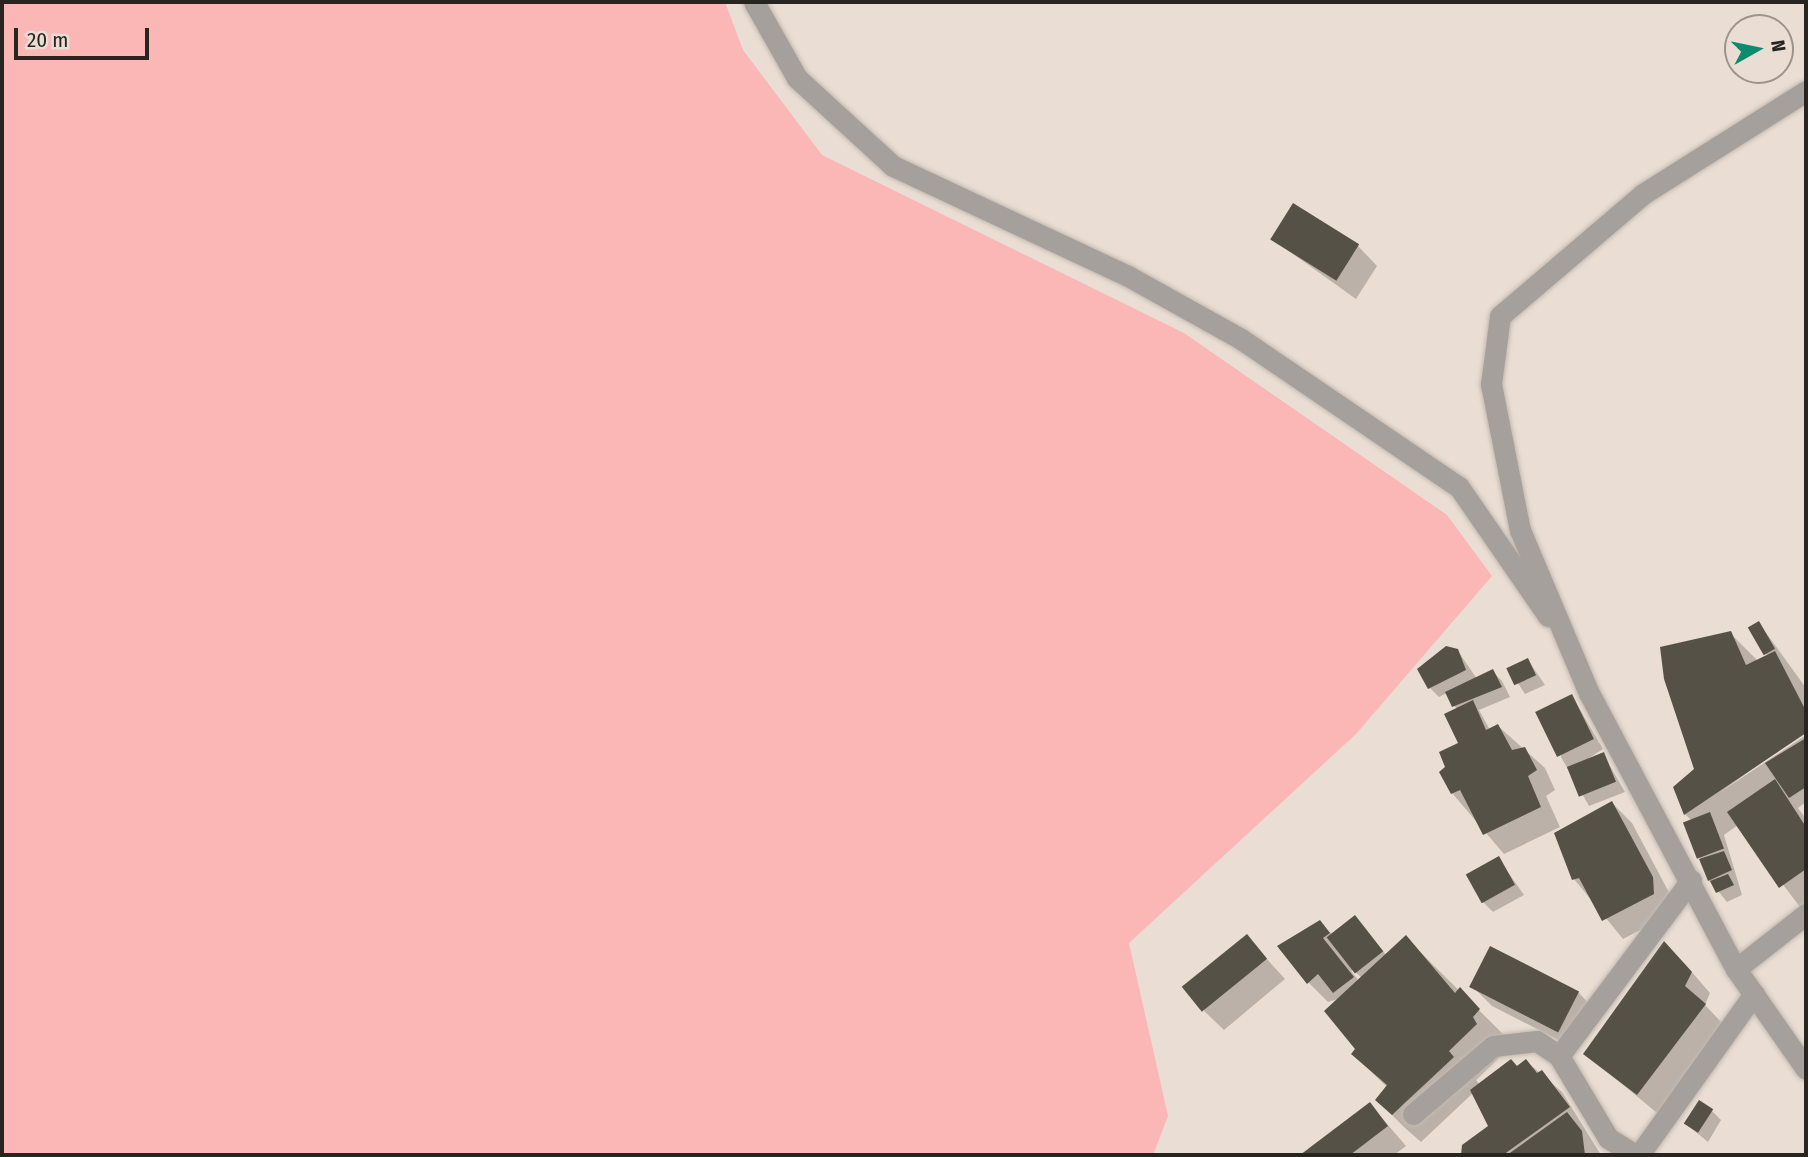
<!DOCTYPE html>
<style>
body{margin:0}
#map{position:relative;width:1808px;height:1157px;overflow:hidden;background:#eaded4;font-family:"Fira Sans Condensed",sans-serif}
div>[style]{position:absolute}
.green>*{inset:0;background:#fbb6b6}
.shadow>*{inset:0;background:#0003}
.building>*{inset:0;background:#565146;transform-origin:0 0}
.roads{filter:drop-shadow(0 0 2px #c3b9b0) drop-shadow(0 0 2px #c3b9b0)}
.street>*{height:21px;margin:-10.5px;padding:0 10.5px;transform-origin:10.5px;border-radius:10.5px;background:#a6a09d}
span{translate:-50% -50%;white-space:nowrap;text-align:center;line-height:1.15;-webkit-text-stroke:7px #eaded4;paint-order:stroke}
.frame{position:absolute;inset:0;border:4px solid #282420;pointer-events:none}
.north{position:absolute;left:1724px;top:14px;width:70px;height:70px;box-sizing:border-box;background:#eaded4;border:2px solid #9c948c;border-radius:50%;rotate:81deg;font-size:19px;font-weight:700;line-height:28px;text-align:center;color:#282420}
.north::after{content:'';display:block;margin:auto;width:24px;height:32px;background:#0c8b6f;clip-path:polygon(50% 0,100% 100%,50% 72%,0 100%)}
.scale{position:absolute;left:14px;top:28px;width:135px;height:32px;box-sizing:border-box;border:4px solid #282420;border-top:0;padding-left:9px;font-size:21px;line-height:24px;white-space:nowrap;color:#282420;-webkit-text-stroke:5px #eaded4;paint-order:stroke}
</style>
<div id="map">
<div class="green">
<i style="clip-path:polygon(2px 2px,725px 2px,743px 50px,822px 155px,1184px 333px,1447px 515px,1492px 576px,1356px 734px,1129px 943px,1168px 1116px,1153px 1155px,2px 1155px)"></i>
</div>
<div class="shadow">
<i style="clip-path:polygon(1272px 239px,1358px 246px,1377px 266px,1356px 299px)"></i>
<i style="clip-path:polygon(1759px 623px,1806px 688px,1806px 731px,1719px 793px,1806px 735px,1806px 802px,1798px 808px,1806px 819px,1806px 902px,1800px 907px,1738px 825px,1724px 835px,1742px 895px,1727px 902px,1709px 880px,1686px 823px,1692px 821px,1685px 814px,1730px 633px,1758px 661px,1767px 657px)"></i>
<i style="clip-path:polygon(1458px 651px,1477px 679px,1492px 671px,1502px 681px,1510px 697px,1479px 710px,1490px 730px,1498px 726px,1545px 768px,1555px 790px,1546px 796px,1560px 827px,1504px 854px,1452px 793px,1461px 744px,1457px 710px,1447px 693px,1439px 697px,1430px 688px)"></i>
<i style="clip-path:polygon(1528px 660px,1545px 685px,1525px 694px,1508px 668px)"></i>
<i style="clip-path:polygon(1572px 696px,1603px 749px,1586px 760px,1603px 754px,1625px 792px,1589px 806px,1561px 757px)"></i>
<i style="clip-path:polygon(1612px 803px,1632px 823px,1672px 898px,1673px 913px,1623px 939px,1574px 879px)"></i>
<i style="clip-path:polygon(1498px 858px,1524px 895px,1493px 912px,1483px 902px)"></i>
<i style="clip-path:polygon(evenodd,1355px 917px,1387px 956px,1406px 938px,1507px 1038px,1504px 1053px,1476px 1080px,1480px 1085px,1526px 1061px,1562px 1092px,1601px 1155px,1468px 1155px,1464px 1146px,1490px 1127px,1473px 1093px,1421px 1142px,1405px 1128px,1377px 1100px,1387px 1087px,1353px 1054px,1358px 1049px,1341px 998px,1328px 1002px,1308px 982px,1319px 922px,1333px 935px,1355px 917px,1353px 970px,1362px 978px,1359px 981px,1351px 971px,1353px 970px)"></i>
<i style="clip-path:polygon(1247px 937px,1285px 979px,1224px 1030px,1204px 1011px)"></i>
<i style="clip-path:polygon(1684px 963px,1710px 993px,1705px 1005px,1724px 1025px,1657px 1113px,1586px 1054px)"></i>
<i style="clip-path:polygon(1472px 986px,1578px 992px,1597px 1012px,1578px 1050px,1492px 1006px)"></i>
<i style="clip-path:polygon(1370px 1104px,1406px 1146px,1394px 1155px,1303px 1155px)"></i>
<i style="clip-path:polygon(1712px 1111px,1721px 1120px,1708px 1142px,1686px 1124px)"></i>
</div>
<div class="building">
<i style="left:1293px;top:203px;width:78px;height:43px;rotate:32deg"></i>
<i style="left:1759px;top:621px;width:32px;height:13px;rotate:60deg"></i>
<i style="clip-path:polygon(1731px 631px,1746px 665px,1775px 651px,1806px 711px,1806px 733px,1684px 815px,1673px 787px,1694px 769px,1664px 679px,1660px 647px)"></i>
<i style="clip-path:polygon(1446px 646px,1458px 649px,1466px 670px,1428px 689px,1417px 669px)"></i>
<i style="left:1528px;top:658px;width:19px;height:24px;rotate:65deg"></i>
<i style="clip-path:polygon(1493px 669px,1502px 687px,1452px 707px,1445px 692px)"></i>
<i style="left:1572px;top:694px;width:50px;height:41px;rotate:64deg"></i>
<i style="clip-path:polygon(1473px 700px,1486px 730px,1498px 724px,1512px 750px,1525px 747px,1537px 770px,1528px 776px,1541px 807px,1483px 835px,1460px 790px,1451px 794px,1439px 772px,1445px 767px,1439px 752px,1458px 743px,1444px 714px)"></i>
<i style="clip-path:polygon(1806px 738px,1806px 787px,1789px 798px,1765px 763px)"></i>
<i style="left:1604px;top:752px;width:32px;height:40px;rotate:68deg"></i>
<i style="clip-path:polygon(1775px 779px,1806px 827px,1806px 869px,1779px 888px,1727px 812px)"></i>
<i style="clip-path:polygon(1612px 801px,1653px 877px,1654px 894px,1602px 921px,1579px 878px,1572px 880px,1554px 833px)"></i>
<i style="left:1710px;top:812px;width:39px;height:29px;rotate:69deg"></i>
<i style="clip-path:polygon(1724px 851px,1732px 870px,1708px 881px,1699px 859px)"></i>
<i style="left:1499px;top:856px;width:33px;height:38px;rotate:61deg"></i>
<i style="clip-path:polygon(1728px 874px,1734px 885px,1716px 893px,1710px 881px)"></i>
<i style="left:1355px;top:915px;width:46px;height:36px;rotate:52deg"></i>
<i style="clip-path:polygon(1320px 920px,1330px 933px,1323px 938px,1354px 977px,1333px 993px,1318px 974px,1307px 984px,1277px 946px)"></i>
<i style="left:1247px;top:934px;width:32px;height:84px;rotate:51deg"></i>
<i style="clip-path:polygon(1406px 935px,1455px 993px,1460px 987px,1480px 1009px,1473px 1017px,1477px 1024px,1449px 1051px,1454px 1057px,1392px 1115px,1375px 1100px,1387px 1085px,1351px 1054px,1355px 1049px,1324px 1011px)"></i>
<i style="clip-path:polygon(1664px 941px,1692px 972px,1685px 986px,1706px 1004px,1637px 1095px,1583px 1054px)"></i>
<i style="left:1490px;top:946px;width:100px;height:46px;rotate:27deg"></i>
<i style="clip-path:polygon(1511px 1059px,1517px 1066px,1526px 1059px,1537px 1073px,1542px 1070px,1570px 1107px,1503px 1155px,1461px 1155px,1462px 1145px,1488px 1126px,1470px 1090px)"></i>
<i style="left:1699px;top:1100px;width:17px;height:28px;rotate:33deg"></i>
<i style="clip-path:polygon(1370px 1102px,1388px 1126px,1350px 1155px,1300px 1155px)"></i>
<i style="clip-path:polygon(1567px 1112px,1582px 1131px,1585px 1155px,1507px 1155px)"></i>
</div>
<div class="roads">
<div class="street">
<i style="left:754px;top:2px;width:87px;rotate:60.5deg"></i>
<i style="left:797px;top:78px;width:130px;rotate:42.5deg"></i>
<i style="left:893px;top:166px;width:259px;rotate:25.1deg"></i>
<i style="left:1128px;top:276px;width:129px;rotate:29.1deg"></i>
<i style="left:1241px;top:339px;width:263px;rotate:34.2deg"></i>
<i style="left:1459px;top:487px;width:157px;rotate:55.4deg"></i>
<i style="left:1806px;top:91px;width:193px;rotate:147.7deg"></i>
<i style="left:1643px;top:194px;width:188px;rotate:139.5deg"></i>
<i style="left:1500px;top:316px;width:69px;rotate:97.5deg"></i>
<i style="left:1491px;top:384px;width:149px;rotate:78.8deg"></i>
<i style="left:1520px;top:530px;width:177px;rotate:67.1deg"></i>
<i style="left:1589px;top:693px;width:313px;rotate:62deg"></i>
<i style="left:1736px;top:969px;width:122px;rotate:55deg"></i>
<i style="left:1736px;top:969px;width:89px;rotate:-38.2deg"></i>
<i style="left:1559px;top:1056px;width:220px;rotate:-53.1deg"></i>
<i style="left:1413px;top:1114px;width:105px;rotate:-40.4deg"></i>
<i style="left:1493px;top:1046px;width:44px;rotate:-6.5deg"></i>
<i style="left:1537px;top:1041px;width:27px;rotate:34deg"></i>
<i style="left:1559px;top:1056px;width:96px;rotate:59.1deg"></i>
<i style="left:1608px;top:1138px;width:32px;rotate:32deg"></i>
<i style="left:1639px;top:1155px;width:198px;rotate:-54.5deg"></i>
</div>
</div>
<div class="frame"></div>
<div class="north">N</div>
<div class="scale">20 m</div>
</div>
